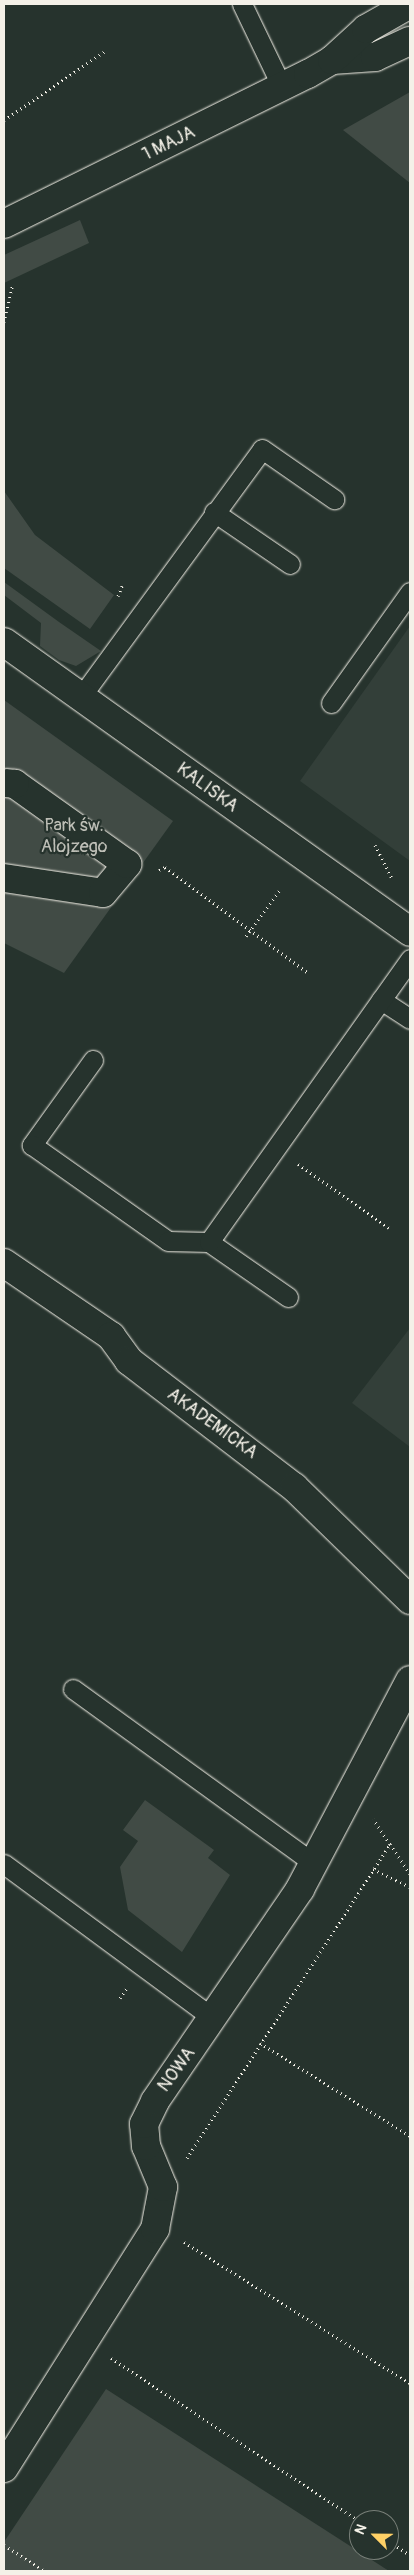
<!DOCTYPE html>
<meta charset="utf-8">
<style>
body{margin:0}
#map{position:relative;width:414px;height:2575px;overflow:hidden;background:#26332d;font-family:Pangolin,sans-serif}
div>[style]{position:absolute}
.built>*{inset:0;background:#333f39}
.green>*{inset:0;background:#414b45}
.path>*{height:3px;margin-top:-1.5px;transform-origin:0;background:repeating-linear-gradient(90deg,#f4f1e8 0 1px,transparent 0 5px)}
.roads{filter:drop-shadow(0 0 1px #f4f1e8) drop-shadow(0 0 1px #f4f1e8)}
.service>*{height:19px;margin:-9.5px;padding:0 9.5px;transform-origin:9.5px;border-radius:9.5px;background:#26332d}
.pedestrian>*{height:28px;margin:-14px;padding:0 14px;transform-origin:14px;border-radius:14px;background:#26332d}
.minor>*{height:28px;margin:-14px;padding:0 14px;transform-origin:14px;border-radius:14px;background:#26332d}
.tertiary>*{height:28px;margin:-14px;padding:0 14px;transform-origin:14px;border-radius:14px;background:#26332d}
span{translate:-50% -50%;white-space:nowrap;text-align:center;line-height:1.15;-webkit-text-stroke:4.5px #26332d;paint-order:stroke}
.street-label{font-size:18px;color:#f4f1e8}
.park-label{font-size:18px;color:#bebfb7}
.frame{position:absolute;inset:0;border:5px solid #f4f1e8;pointer-events:none}
.north{position:absolute;left:349px;top:2510px;width:50px;height:50px;box-sizing:border-box;background:#26332d;border:1px solid #787f78;border-radius:50%;rotate:293deg;font-size:14px;font-weight:700;line-height:20px;text-align:center;color:#f4f1e8}
.north::after{content:'';display:block;margin:auto;width:18px;height:22px;background:#ffd166;clip-path:polygon(50% 0,100% 100%,50% 72%,0 100%)}
</style>
<div id="map">
<div class="built">
<i style="clip-path:polygon(410px 626px,410px 861px,300px 781px)"></i>
<i style="clip-path:polygon(410px 1328px,410px 1447px,352px 1403px)"></i>
</div>
<div class="green">
<i style="clip-path:polygon(410px 92px,410px 183px,343px 130px)"></i>
<i style="clip-path:polygon(80px 220px,89px 243px,4px 283px,4px 255px)"></i>
<i style="clip-path:polygon(4px 491px,35px 535px,114px 595px,90px 629px,4px 568px)"></i>
<i style="clip-path:polygon(4px 582px,59px 622px,101px 651px,76px 666px,59px 660px,40px 646px,41px 623px,4px 595px)"></i>
<i style="clip-path:polygon(4px 700px,173px 821px,64px 973px,4px 943px)"></i>
<i style="clip-path:polygon(145px 1800px,214px 1850px,208px 1858px,230px 1875px,182px 1952px,128px 1910px,120px 1867px,138px 1841px,123px 1830px)"></i>
<i style="clip-path:polygon(106px 2389px,389px 2571px,4px 2571px,4px 2542px)"></i>
</div>
<div class="path">
<i style="left:4px;top:120px;width:122px;rotate:-34.3deg"></i>
<i style="left:4px;top:322px;width:37px;rotate:-77deg"></i>
<i style="left:118px;top:596px;width:11px;rotate:-68deg"></i>
<i style="left:375px;top:845px;width:37px;rotate:63deg"></i>
<i style="left:159px;top:870px;width:7px;rotate:-27deg"></i>
<i style="left:165px;top:867px;width:177px;rotate:36.5deg"></i>
<i style="left:246px;top:936px;width:59px;rotate:-53.9deg"></i>
<i style="left:298px;top:1164px;width:111px;rotate:35.1deg"></i>
<i style="left:390px;top:1844px;width:36px;rotate:56deg"></i>
<i style="left:373px;top:1869px;width:41px;rotate:25.9deg"></i>
<i style="left:120px;top:1998px;width:11px;rotate:-56deg"></i>
<i style="left:260px;top:2043px;width:176px;rotate:31.8deg"></i>
<i style="left:187px;top:2158px;width:374px;rotate:-57.1deg"></i>
<i style="left:390px;top:1844px;width:30px;rotate:-124deg"></i>
<i style="left:184px;top:2242px;width:266px;rotate:32deg"></i>
<i style="left:111px;top:2358px;width:297px;rotate:33.3deg"></i>
<i style="left:389px;top:2541px;width:25px;rotate:34deg"></i>
<i style="left:4px;top:2545px;width:49px;rotate:32.4deg"></i>
</div>
<div class="roads">
<div class="service">
<i style="left:242px;top:4px;width:92px;rotate:64.3deg"></i>
<i style="left:214px;top:512px;width:92px;rotate:34.4deg"></i>
<i style="left:80px;top:698px;width:308px;rotate:-53.8deg"></i>
<i style="left:262px;top:449px;width:88px;rotate:34.8deg"></i>
<i style="left:331px;top:703px;width:136px;rotate:-54.6deg"></i>
<i style="left:381px;top:1000px;width:35px;rotate:33deg"></i>
<i style="left:93px;top:1060px;width:105px;rotate:125.7deg"></i>
<i style="left:32px;top:1145px;width:166px;rotate:35.2deg"></i>
<i style="left:168px;top:1241px;width:41px;rotate:1.4deg"></i>
<i style="left:288px;top:1297px;width:96px;rotate:-145.2deg"></i>
<i style="left:209px;top:1242px;width:347px;rotate:-54.6deg"></i>
<i style="left:73px;top:1689px;width:296px;rotate:35.9deg"></i>
<i style="left:4px;top:1864px;width:261px;rotate:36.4deg"></i>
</div>
<div class="pedestrian">
<i style="left:4px;top:878px;width:100px;rotate:8.6deg"></i>
<i style="left:103px;top:893px;width:38px;rotate:-50deg"></i>
<i style="left:127px;top:864px;width:138px;rotate:-144.5deg"></i>
<i style="left:15px;top:784px;width:8px;rotate:-173deg"></i>
</div>
<div class="minor">
<i style="left:4px;top:642px;width:499px;rotate:35.5deg"></i>
<i style="left:4px;top:1263px;width:130px;rotate:34.3deg"></i>
<i style="left:111px;top:1336px;width:31px;rotate:54deg"></i>
<i style="left:129px;top:1361px;width:208px;rotate:37.4deg"></i>
<i style="left:294px;top:1487px;width:162px;rotate:44.2deg"></i>
<i style="left:4px;top:2468px;width:283px;rotate:-57.7deg"></i>
<i style="left:155px;top:2229px;width:43px;rotate:-79.2deg"></i>
<i style="left:163px;top:2187px;width:44px;rotate:-112.5deg"></i>
<i style="left:146px;top:2146px;width:22px;rotate:-95deg"></i>
<i style="left:144px;top:2124px;width:25px;rotate:-64deg"></i>
<i style="left:155px;top:2101px;width:257px;rotate:-55.6deg"></i>
<i style="left:300px;top:1889px;width:236px;rotate:-62.2deg"></i>
</div>
<div class="tertiary">
<i style="left:332px;top:60px;width:43px;rotate:-4deg"></i>
<i style="left:375px;top:57px;width:38px;rotate:-25deg"></i>
<i style="left:4px;top:224px;width:339px;rotate:-26.3deg"></i>
<i style="left:308px;top:74px;width:28px;rotate:-30deg"></i>
<i style="left:332px;top:60px;width:46px;rotate:-42.4deg"></i>
<i style="left:366px;top:29px;width:51px;rotate:-29.6deg"></i>
</div>
</div>
<div class="street-label">
<span style="left:169px;top:144px;rotate:-26deg">1 MAJA</span>
<span style="left:207px;top:788px;rotate:36deg">KALISKA</span>
<span style="left:212px;top:1424px;rotate:36deg">AKADEMICKA</span>
<span style="left:177px;top:2070px;rotate:-54deg">NOWA</span>
</div>
<div class="park-label">
<span style="left:74px;top:837px">Park św.<br>Alojzego</span>
</div>
<div class="frame"></div>
<div class="north">N</div>
</div>
